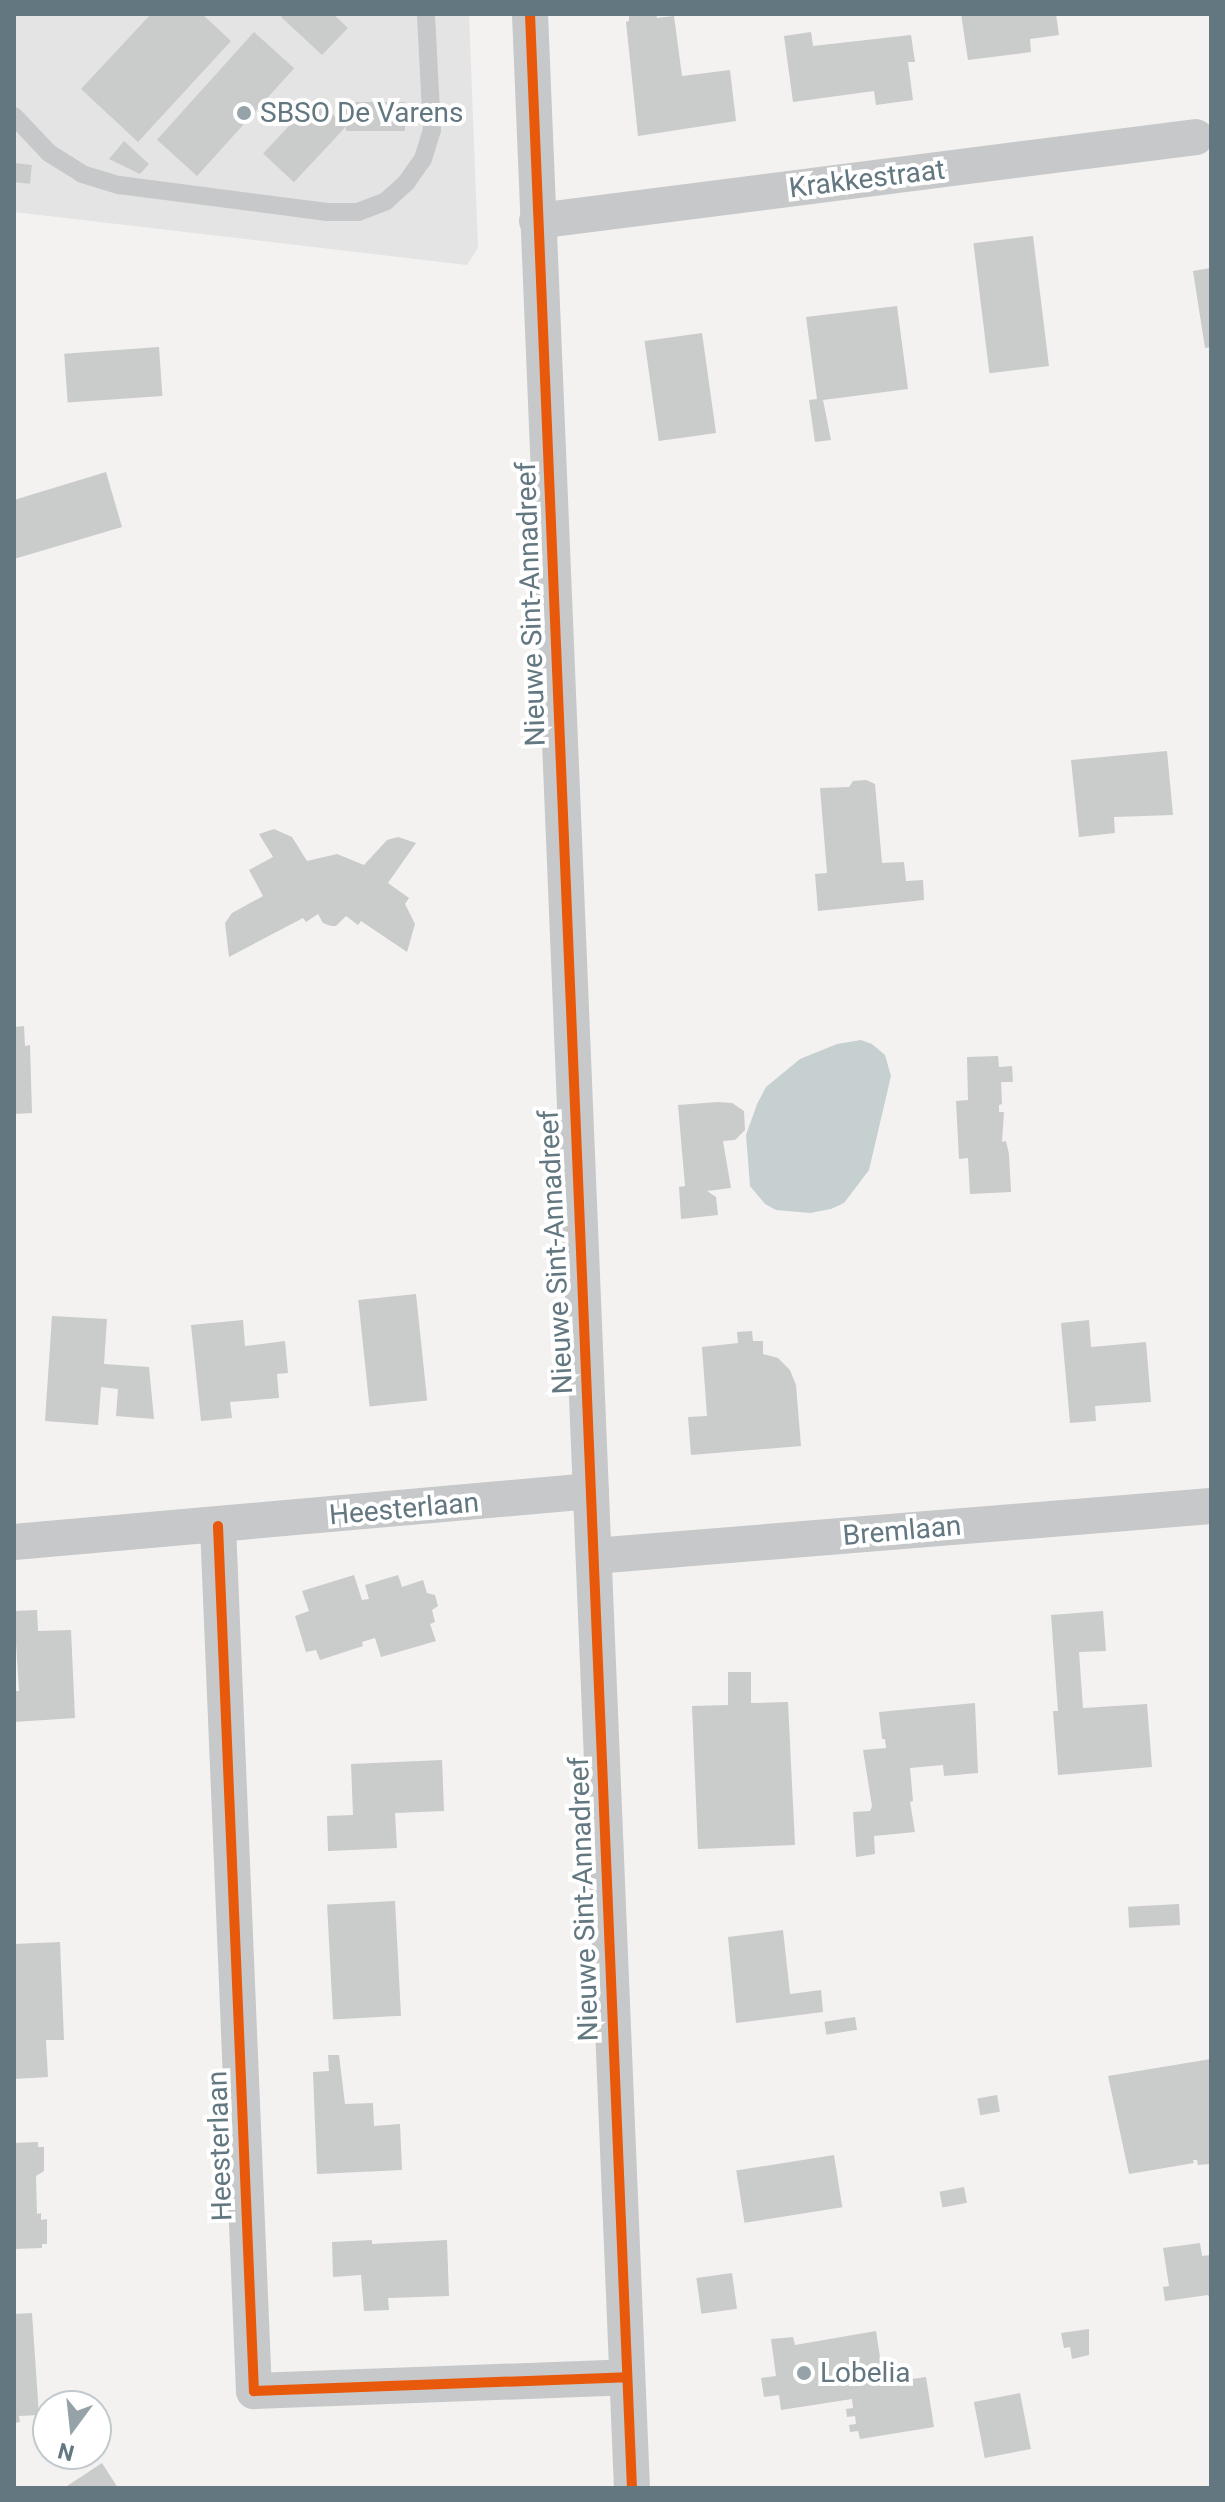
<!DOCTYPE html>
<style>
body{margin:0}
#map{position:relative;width:1225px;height:2502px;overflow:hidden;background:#f3f2f0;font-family:Roboto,sans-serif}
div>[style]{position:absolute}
.built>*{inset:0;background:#e3e4e3}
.water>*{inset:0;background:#c6d0d1}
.building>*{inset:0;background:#cacbcb;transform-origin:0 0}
.lane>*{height:18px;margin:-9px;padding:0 9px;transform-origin:9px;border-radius:9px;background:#c7c8c9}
.street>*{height:36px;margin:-18px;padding:0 18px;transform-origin:18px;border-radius:18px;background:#c7c8c9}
.cycleway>*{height:10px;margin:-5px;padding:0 5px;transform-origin:5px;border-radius:5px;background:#e8590c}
.dots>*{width:22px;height:22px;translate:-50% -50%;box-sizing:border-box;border:4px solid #fff;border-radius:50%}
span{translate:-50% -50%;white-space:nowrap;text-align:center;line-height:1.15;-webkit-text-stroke:8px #fff;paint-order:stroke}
.poi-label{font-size:28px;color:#637781}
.left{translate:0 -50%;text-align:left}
.street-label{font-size:28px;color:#637781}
.frame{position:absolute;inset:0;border:16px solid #637781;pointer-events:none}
.north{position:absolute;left:32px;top:2390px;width:80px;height:80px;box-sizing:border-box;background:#fff;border:2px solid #c1c9cd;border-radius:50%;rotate:195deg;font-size:22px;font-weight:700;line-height:32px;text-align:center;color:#637781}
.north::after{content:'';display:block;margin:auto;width:28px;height:36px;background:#95a2a8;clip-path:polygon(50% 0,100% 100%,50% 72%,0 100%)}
</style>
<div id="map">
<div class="built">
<i style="clip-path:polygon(14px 14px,469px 14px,478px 248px,467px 265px,14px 212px)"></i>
</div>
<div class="water">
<i style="clip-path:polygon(861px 1040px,872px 1044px,885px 1055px,891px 1076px,869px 1170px,844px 1203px,831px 1209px,810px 1213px,776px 1210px,765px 1204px,750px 1186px,746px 1135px,757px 1104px,766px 1087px,800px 1059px,837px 1044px)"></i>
</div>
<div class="building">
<i style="clip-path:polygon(151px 14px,202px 14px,231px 41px,138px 142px,81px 89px)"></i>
<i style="clip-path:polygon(284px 14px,333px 14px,348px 28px,322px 55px,281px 17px)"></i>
<i style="clip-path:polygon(629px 14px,656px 14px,657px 18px,674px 16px,682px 76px,730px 70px,736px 121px,638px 136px,626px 22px,629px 21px)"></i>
<i style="clip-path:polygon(961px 14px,1056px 14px,1059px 35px,1030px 39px,1031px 52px,968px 60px)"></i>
<i style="left:254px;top:32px;width:54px;height:145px;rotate:42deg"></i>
<i style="clip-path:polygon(811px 32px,813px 46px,911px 35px,915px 62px,908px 62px,913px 100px,876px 105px,874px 91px,793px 102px,784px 36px)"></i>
<i style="left:315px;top:98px;width:42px;height:76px;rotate:43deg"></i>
<i style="left:346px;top:102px;width:59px;height:29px"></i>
<i style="clip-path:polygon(124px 141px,149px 164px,140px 174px,109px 159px)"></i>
<i style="left:14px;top:163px;width:18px;height:19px;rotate:6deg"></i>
<i style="left:1033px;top:236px;width:131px;height:60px;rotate:83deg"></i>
<i style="clip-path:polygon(1211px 268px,1211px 347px,1205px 348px,1193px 271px)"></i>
<i style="clip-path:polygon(897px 306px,908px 389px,823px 400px,831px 440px,815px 442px,809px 400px,817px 399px,806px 317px)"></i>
<i style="left:702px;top:333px;width:101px;height:58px;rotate:82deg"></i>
<i style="left:159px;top:347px;width:49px;height:95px;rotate:86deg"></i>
<i style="clip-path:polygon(106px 472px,122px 527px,14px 559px,14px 500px)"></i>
<i style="clip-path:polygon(1167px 751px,1173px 815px,1114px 817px,1115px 833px,1079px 837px,1071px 760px)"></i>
<i style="clip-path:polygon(866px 780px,875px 784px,882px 863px,904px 862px,906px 881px,923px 880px,924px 900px,818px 911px,815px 874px,827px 873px,820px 788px,849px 787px,853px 781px)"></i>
<i style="clip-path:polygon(274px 829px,292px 837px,307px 861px,337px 854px,364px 865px,387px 840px,398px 837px,416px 843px,388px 883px,409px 898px,405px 904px,415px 924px,407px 952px,361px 921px,358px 925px,346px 916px,336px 926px,331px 926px,323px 923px,318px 914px,306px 922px,303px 918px,229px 957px,225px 923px,232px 913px,263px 896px,249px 870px,273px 857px,259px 834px)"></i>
<i style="clip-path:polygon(24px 1026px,25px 1046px,30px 1045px,32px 1113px,14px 1114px,14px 1027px)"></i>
<i style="clip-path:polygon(998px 1056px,999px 1067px,1012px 1066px,1013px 1082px,1001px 1082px,1002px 1104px,999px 1105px,999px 1112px,1004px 1112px,1002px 1142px,1006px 1141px,1009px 1154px,1011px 1192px,970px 1194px,968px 1158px,959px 1159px,956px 1101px,968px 1100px,967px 1057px)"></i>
<i style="clip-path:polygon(718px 1102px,732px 1103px,744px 1111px,745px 1130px,735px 1140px,723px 1141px,731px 1188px,707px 1191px,716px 1197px,718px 1215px,681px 1219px,679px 1187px,685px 1186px,678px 1105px)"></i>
<i style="left:416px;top:1294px;width:107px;height:58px;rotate:84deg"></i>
<i style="clip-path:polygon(52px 1316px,107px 1319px,104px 1364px,149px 1367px,154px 1419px,116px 1416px,118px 1389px,101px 1387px,98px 1425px,45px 1421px)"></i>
<i style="clip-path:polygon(243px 1320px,245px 1346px,285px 1341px,288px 1373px,277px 1374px,279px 1398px,230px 1402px,232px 1418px,201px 1421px,191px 1325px)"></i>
<i style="clip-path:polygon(1089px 1320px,1091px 1347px,1146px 1342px,1151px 1402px,1095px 1406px,1096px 1421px,1070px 1423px,1061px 1323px)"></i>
<i style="clip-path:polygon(752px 1331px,753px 1341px,763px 1341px,763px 1354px,778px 1358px,790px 1370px,796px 1385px,801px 1446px,691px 1455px,688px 1417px,707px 1416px,702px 1347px,738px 1343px,737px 1332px)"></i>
<i style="clip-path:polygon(354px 1575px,362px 1600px,369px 1599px,365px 1585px,398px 1575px,402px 1587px,423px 1580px,427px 1593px,435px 1595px,438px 1606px,432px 1610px,435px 1622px,430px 1624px,436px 1641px,381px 1657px,375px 1638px,362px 1642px,363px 1646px,320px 1660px,316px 1650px,306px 1652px,295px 1616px,309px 1611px,302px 1591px)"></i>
<i style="clip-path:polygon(37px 1610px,38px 1631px,71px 1630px,75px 1718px,14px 1722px,14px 1691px,19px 1691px,14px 1611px)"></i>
<i style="clip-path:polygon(1103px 1611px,1106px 1651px,1079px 1652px,1083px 1708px,1147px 1704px,1152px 1767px,1058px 1775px,1053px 1711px,1058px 1711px,1051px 1615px)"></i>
<i style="clip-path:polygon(728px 1672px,751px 1672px,751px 1703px,788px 1702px,795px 1845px,698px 1849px,692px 1706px,728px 1705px)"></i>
<i style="clip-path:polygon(975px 1703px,978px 1773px,944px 1776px,943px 1765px,910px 1768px,913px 1801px,910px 1802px,915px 1832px,874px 1836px,875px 1854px,856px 1857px,853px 1812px,870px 1811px,872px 1806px,863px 1750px,886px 1748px,885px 1739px,882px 1739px,879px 1712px)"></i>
<i style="clip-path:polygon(442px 1760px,444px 1811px,395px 1813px,397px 1848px,328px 1851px,327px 1816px,353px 1815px,351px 1764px)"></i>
<i style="left:395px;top:1901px;width:115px;height:68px;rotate:87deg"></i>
<i style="left:1179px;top:1904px;width:21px;height:51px;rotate:87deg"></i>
<i style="clip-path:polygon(783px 1930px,790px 1994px,821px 1990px,823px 2012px,736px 2023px,728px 1937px)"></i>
<i style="clip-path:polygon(60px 1942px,64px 2040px,46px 2040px,48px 2077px,14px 2079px,14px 1944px)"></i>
<i style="left:855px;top:2017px;width:13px;height:31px;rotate:81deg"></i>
<i style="clip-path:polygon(328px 2055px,339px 2055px,345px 2104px,373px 2103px,374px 2126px,400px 2124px,402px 2170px,317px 2174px,313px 2072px,329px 2071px)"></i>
<i style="clip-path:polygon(1211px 2059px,1211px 2164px,1198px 2165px,1197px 2160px,1193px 2160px,1194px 2163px,1129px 2174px,1108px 2076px)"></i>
<i style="left:997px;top:2095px;width:17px;height:20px;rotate:80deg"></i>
<i style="clip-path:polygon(38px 2142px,38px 2147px,44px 2147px,44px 2171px,36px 2176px,37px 2214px,41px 2213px,41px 2220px,47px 2219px,47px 2244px,42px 2244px,42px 2248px,14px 2249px,14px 2143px)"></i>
<i style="left:834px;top:2155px;width:53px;height:99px;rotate:81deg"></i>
<i style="left:964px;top:2187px;width:16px;height:25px;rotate:79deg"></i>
<i style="clip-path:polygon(372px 2240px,372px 2244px,447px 2240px,449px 2296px,388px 2298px,389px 2310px,364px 2311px,361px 2275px,333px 2277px,332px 2242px)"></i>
<i style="clip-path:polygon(1200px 2243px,1202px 2256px,1211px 2255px,1211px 2302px,1208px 2295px,1165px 2301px,1163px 2287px,1169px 2286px,1163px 2248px)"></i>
<i style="left:732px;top:2273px;width:36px;height:36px;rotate:82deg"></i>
<i style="clip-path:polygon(32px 2313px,39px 2415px,19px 2416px,20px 2422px,14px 2423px,14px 2314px)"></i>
<i style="clip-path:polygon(1089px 2329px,1089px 2355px,1072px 2359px,1070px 2347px,1064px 2348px,1061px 2333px)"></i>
<i style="clip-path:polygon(876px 2331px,884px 2383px,926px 2377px,934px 2427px,860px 2439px,858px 2431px,850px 2432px,849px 2425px,856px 2424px,855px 2416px,847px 2417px,846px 2409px,853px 2408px,852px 2399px,781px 2410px,779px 2395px,764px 2397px,761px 2378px,776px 2376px,771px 2339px,793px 2337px,795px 2345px)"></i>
<i style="left:1020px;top:2393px;width:57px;height:47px;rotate:79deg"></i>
<i style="clip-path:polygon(102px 2463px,118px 2488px,64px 2488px)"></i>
</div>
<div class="lane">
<i style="left:14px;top:116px;width:51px;rotate:46.6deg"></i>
<i style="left:49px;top:153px;width:39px;rotate:32deg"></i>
<i style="left:82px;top:174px;width:39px;rotate:17deg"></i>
<i style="left:119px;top:185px;width:210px;rotate:7.4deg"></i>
<i style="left:327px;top:212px;width:31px"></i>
<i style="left:358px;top:212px;width:30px;rotate:-21deg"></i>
<i style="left:386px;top:201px;width:27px;rotate:-42deg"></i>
<i style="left:406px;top:183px;width:29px;rotate:-55deg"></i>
<i style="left:423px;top:159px;width:30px;rotate:-73deg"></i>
<i style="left:432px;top:130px;width:116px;rotate:-93deg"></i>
</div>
<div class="street">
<i style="left:530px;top:14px;width:2476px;rotate:87.64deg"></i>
<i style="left:537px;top:221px;width:664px;rotate:-7.26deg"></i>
<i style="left:218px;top:1526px;width:866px;rotate:87.62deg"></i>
<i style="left:254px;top:2391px;width:373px;rotate:-2.1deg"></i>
<i style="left:14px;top:1542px;width:579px;rotate:-5.05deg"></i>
<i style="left:594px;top:1556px;width:619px;rotate:-4.63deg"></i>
</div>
<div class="cycleway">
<i style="left:530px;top:14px;width:2476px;rotate:87.64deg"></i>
<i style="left:218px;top:1526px;width:866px;rotate:87.62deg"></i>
<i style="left:254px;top:2391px;width:373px;rotate:-2.1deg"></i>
</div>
<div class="dots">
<i style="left:244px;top:113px;background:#95a2a8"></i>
<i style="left:804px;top:2373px;background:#95a2a8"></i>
</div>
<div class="poi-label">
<span class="left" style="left:260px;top:113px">SBSO De Varens</span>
<span class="left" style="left:820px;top:2373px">Lobelia</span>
</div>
<div class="street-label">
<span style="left:867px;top:179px;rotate:-7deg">Krakkestraat</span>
<span style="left:531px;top:604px;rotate:-92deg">Nieuwe Sint-Annadreef</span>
<span style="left:556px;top:1252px;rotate:-93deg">Nieuwe Sint-Annadreef</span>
<span style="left:404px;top:1509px;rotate:-5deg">Heesterlaan</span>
<span style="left:902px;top:1531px;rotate:-5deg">Bremlaan</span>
<span style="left:584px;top:1899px;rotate:-92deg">Nieuwe Sint-Annadreef</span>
<span style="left:220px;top:2146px;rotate:-92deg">Heesterlaan</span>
</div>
<div class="frame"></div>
<div class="north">N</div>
</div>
